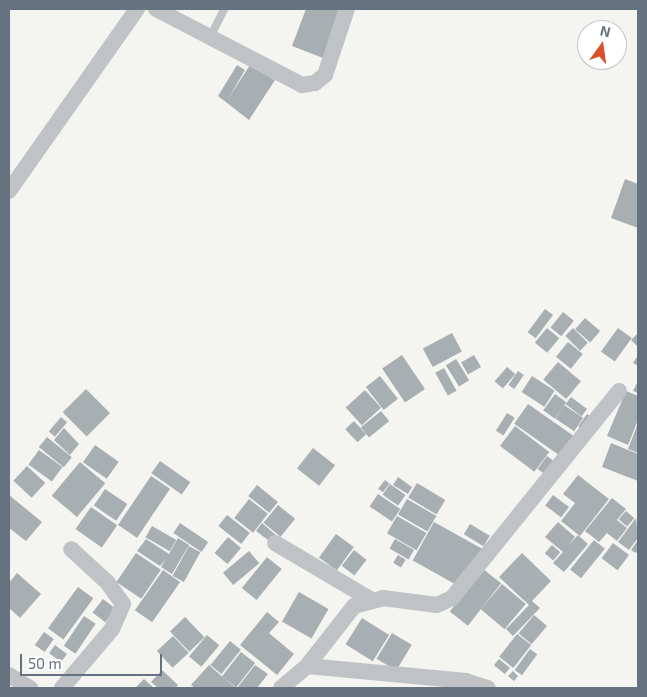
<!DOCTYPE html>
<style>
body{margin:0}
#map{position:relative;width:647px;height:697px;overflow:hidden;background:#f4f4f0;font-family:"Exo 2",sans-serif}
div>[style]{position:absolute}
.building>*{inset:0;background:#a8afb3;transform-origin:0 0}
.lane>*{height:8px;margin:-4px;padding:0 4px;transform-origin:4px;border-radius:4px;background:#bfc3c6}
.street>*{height:16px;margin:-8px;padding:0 8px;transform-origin:8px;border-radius:8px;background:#bfc3c6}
span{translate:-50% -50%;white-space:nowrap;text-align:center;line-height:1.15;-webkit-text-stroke:5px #fff;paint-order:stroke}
.frame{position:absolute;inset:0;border:10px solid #64737f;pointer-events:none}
.north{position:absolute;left:577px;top:20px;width:50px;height:50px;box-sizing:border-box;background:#fff;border:1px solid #c1c7cc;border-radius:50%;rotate:14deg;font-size:14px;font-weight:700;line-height:20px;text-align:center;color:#64737f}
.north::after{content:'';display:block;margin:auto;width:18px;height:22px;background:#d9512a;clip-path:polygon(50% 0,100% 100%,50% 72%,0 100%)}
.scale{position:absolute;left:20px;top:654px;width:142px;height:22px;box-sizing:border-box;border:2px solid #64737f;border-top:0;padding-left:6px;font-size:15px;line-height:18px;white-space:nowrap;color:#64737f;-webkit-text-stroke:4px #fff;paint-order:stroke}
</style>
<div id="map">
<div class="building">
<i style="clip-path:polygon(306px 9px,339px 9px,323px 58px,292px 46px)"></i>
<i style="clip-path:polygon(237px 65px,245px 70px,228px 99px,250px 65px,275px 80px,249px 120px,218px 96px)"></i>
<i style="clip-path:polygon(625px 179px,638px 184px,638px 228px,611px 218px)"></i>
<i style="left:545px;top:309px;width:10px;height:29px;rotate:37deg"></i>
<i style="left:563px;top:312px;width:14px;height:20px;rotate:39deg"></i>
<i style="left:585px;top:318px;width:20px;height:15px;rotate:41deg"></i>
<i style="left:547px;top:328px;width:16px;height:19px;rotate:40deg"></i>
<i style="left:573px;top:328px;width:21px;height:11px;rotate:45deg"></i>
<i style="left:618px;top:328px;width:17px;height:29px;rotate:36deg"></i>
<i style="left:452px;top:333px;width:21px;height:33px;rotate:62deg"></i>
<i style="clip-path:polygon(638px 333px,638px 347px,631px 340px)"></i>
<i style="left:568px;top:342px;width:19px;height:19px;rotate:39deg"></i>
<i style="left:402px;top:355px;width:41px;height:24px;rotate:56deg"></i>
<i style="left:474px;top:355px;width:14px;height:15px;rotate:60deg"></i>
<i style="clip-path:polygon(638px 355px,638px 366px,633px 363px)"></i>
<i style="left:456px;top:359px;width:25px;height:12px;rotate:58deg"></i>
<i style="left:558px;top:362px;width:30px;height:23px;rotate:40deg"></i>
<i style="left:507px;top:367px;width:11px;height:19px;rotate:41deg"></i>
<i style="left:444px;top:368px;width:26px;height:10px;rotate:61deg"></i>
<i style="left:518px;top:371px;width:7px;height:17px;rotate:34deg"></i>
<i style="left:380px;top:376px;width:29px;height:18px;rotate:52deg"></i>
<i style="left:532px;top:376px;width:27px;height:19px;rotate:33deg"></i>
<i style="clip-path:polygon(638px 381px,638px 393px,633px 391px)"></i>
<i style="left:86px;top:389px;width:34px;height:33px;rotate:45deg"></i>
<i style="left:365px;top:390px;width:24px;height:26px;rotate:48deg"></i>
<i style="clip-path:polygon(626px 391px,638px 396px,638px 420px,628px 445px,607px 436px)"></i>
<i style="left:555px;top:394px;width:14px;height:20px;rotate:36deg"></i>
<i style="left:571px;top:397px;width:20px;height:9px;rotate:37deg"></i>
<i style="left:528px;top:404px;width:58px;height:24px;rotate:35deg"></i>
<i style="left:564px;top:405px;width:23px;height:16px;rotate:34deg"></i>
<i style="left:381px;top:411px;width:13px;height:26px;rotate:51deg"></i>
<i style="left:507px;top:413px;width:9px;height:21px;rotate:32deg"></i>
<i style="left:587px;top:414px;width:9px;height:15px;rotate:36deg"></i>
<i style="left:61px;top:417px;width:8px;height:19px;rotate:40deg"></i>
<i style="left:354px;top:421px;width:18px;height:12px;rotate:47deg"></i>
<i style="clip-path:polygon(638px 423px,638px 453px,628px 449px)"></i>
<i style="left:515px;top:426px;width:43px;height:25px;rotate:37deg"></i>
<i style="clip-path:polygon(64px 428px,79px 444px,70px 455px,54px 440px)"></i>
<i style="left:47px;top:437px;width:32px;height:13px;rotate:39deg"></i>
<i style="clip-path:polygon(611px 443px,638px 454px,638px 481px,602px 467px)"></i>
<i style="left:95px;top:445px;width:29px;height:21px;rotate:35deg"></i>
<i style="left:313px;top:448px;width:28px;height:26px;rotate:38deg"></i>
<i style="left:39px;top:450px;width:29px;height:18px;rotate:36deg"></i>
<i style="left:547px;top:456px;width:9px;height:16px;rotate:36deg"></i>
<i style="left:160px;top:461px;width:37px;height:15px;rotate:35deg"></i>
<i style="left:80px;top:462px;width:33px;height:44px;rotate:40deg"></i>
<i style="left:27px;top:466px;width:25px;height:20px;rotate:43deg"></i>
<i style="clip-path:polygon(578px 475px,609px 499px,580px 536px,561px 521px,575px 503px,563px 494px)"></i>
<i style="left:151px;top:476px;width:23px;height:59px;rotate:34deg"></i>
<i style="clip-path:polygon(398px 477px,412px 487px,408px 494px,393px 485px)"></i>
<i style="left:385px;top:480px;width:6px;height:11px;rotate:39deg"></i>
<i style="left:417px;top:483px;width:33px;height:17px;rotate:31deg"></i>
<i style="left:390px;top:484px;width:19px;height:13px;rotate:35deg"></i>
<i style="left:257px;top:485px;width:27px;height:14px;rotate:39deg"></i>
<i style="left:105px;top:489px;width:27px;height:20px;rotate:34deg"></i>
<i style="left:378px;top:494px;width:27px;height:15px;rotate:34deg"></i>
<i style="clip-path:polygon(9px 495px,42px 522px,26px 541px,9px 528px)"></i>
<i style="left:553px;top:495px;width:20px;height:13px;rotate:37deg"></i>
<i style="clip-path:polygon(612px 498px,626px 509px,617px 520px,627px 528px,617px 541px,607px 533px,599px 542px,585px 531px)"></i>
<i style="left:249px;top:499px;width:24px;height:24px;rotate:38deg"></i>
<i style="left:407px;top:499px;width:34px;height:18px;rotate:30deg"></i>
<i style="left:278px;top:505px;width:22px;height:23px;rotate:39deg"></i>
<i style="left:91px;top:507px;width:32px;height:27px;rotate:35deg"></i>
<i style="left:626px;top:511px;width:11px;height:11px;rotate:41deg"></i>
<i style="left:227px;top:515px;width:29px;height:14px;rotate:38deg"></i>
<i style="left:397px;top:516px;width:34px;height:20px;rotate:30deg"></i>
<i style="clip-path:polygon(636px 518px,638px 538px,629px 550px,618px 542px)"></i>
<i style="left:434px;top:522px;width:56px;height:44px;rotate:29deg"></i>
<i style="clip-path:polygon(558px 522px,575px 537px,568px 546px,578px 535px,588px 544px,564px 572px,553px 563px,563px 552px,545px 537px)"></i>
<i style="left:180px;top:523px;width:34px;height:12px;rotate:34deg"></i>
<i style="clip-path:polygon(262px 523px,277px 536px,272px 543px,256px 531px)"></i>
<i style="left:470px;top:524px;width:23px;height:12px;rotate:31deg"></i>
<i style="left:152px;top:526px;width:28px;height:13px;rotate:30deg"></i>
<i style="left:336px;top:534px;width:22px;height:29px;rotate:36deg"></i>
<i style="left:228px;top:537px;width:17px;height:21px;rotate:40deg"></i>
<i style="clip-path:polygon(178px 538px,189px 545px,172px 574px,161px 567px,166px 559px,160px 566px,137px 551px,146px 539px,169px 554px)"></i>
<i style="left:395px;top:539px;width:22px;height:11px;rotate:30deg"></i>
<i style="left:594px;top:540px;width:14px;height:38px;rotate:39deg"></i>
<i style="clip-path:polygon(638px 540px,638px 550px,636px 553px,631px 550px)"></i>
<i style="left:613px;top:543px;width:20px;height:19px;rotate:37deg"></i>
<i style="left:552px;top:545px;width:11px;height:11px;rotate:41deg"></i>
<i style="left:189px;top:546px;width:13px;height:34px;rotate:29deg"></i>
<i style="left:354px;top:550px;width:16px;height:20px;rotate:38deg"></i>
<i style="left:249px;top:551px;width:16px;height:34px;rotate:50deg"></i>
<i style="left:136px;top:553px;width:30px;height:35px;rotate:34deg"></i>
<i style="clip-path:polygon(522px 553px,551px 581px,532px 601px,540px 608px,513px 636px,506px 629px,529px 605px,499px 577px)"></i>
<i style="left:398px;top:555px;width:9px;height:9px;rotate:32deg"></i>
<i style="left:267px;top:557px;width:19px;height:40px;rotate:39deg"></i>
<i style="left:483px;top:569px;width:23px;height:54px;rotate:38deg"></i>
<i style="left:163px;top:570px;width:21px;height:49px;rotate:35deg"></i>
<i style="clip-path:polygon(17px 573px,41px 594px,20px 618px,9px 608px,9px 583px)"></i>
<i style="left:502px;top:584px;width:31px;height:33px;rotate:40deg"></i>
<i style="left:78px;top:587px;width:19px;height:51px;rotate:36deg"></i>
<i style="left:299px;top:592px;width:34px;height:34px;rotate:30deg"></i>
<i style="left:103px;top:599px;width:16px;height:17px;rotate:38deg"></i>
<i style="clip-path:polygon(267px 612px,279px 622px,269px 633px,294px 654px,277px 675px,240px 645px)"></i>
<i style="left:534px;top:615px;width:17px;height:24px;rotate:40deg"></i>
<i style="left:84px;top:616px;width:14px;height:36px;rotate:34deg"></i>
<i style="left:185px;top:617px;width:28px;height:21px;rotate:46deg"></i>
<i style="left:362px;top:618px;width:32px;height:31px;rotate:32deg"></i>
<i style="left:44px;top:632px;width:12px;height:16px;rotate:35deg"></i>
<i style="left:392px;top:633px;width:23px;height:30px;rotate:31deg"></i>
<i style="left:517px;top:634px;width:18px;height:29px;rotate:38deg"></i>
<i style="left:207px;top:635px;width:16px;height:28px;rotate:40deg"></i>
<i style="left:173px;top:636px;width:23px;height:22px;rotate:47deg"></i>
<i style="left:230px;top:641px;width:14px;height:31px;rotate:39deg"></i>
<i style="left:55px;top:645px;width:15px;height:10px;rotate:37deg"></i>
<i style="left:530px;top:649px;width:9px;height:26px;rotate:36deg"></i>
<i style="left:241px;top:652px;width:18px;height:31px;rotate:38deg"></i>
<i style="left:499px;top:659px;width:14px;height:8px;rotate:39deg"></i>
<i style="clip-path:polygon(209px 665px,225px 679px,236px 688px,195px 688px,191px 685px)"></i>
<i style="clip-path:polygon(255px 665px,268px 674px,257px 688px,237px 688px)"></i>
<i style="clip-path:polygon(162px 670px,178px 685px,176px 688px,158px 688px,151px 682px)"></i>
<i style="clip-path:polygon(513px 671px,518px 676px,514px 681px,508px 676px)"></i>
<i style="clip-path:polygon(144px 679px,154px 688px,135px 688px)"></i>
</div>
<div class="lane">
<i style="left:210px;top:37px;width:31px;rotate:-63deg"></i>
</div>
<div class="street">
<i style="left:156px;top:9px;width:165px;rotate:27.5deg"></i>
<i style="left:302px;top:85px;width:13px;rotate:-9deg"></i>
<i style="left:315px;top:83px;width:13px;rotate:-39deg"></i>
<i style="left:325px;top:75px;width:70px;rotate:-71.6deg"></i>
<i style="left:9px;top:191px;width:223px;rotate:-54.9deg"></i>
<i style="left:275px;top:543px;width:110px;rotate:30.5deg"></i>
<i style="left:307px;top:666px;width:76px;rotate:-51.9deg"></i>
<i style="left:354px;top:606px;width:30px;rotate:-15deg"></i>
<i style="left:383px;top:598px;width:54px;rotate:7.4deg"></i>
<i style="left:437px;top:605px;width:17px;rotate:-25deg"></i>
<i style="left:452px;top:598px;width:266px;rotate:-51.1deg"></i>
<i style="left:9px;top:675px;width:25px;rotate:32deg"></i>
<i style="left:62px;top:688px;width:77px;rotate:-49.7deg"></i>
<i style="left:112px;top:629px;width:27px;rotate:-66deg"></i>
<i style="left:123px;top:604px;width:26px;rotate:-126deg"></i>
<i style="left:108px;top:583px;width:50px;rotate:-137.4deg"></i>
<i style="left:281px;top:688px;width:34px;rotate:-40deg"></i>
<i style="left:307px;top:666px;width:160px;rotate:5.4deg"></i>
<i style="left:466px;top:681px;width:23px;rotate:18deg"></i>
</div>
<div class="frame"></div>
<div class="north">N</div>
<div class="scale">50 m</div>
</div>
